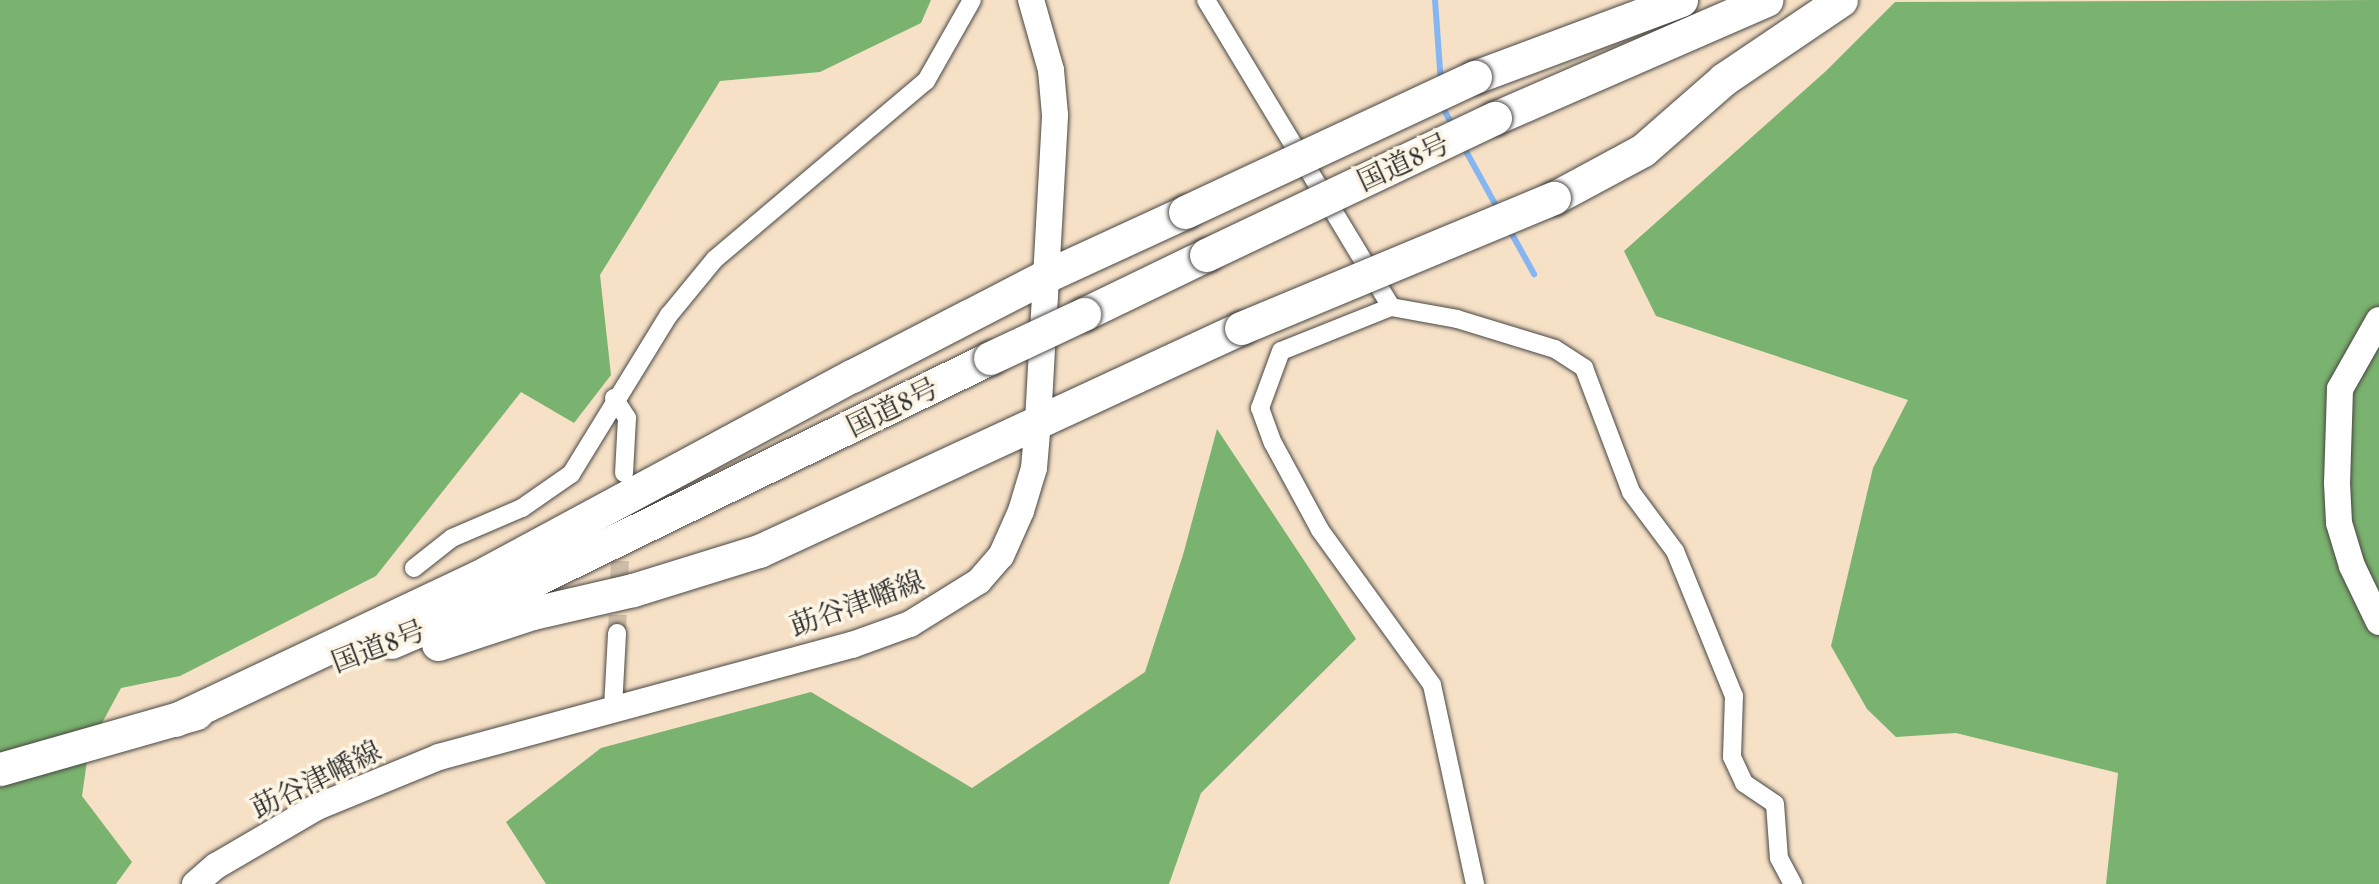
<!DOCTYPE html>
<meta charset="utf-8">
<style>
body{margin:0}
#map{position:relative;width:2379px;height:884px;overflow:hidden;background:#f6e1c7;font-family:"EB Garamond","Noto Serif JP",serif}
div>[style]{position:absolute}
.forest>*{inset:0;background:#7ab26f}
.stream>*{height:6px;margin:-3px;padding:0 3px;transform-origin:3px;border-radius:3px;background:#86b6f2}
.street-tunnel>*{height:18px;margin-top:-9px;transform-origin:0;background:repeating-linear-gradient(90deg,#cdbda8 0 18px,transparent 0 27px)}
.roads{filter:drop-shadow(0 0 2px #494642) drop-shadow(0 0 2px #494642)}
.street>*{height:18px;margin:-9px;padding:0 9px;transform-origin:9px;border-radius:9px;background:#fff}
.secondary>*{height:26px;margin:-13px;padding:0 13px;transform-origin:13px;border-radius:13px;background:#fff}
.highway>*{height:33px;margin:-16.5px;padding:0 16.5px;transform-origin:16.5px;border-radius:16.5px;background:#fff}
.bridges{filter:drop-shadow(0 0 2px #494642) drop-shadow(0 0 2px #494642)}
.highway-bridge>*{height:33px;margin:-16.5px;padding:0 16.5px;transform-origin:16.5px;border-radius:16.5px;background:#fff}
span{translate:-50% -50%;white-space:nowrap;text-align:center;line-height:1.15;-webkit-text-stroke:7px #fcf5e5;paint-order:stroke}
.street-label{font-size:28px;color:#2b2b2b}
</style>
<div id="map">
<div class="forest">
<i style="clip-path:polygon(0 0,931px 0,921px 23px,820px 72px,720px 81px,600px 275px,611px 375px,574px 423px,521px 392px,376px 576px,180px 676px,121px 688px,89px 747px,82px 796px,132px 862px,116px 884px,0 884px)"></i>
<i style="clip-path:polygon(2379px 0,2379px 884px,2106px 884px,2118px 773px,1956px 733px,1896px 737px,1867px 709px,1831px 646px,1873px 468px,1908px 400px,1656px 316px,1624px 251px,1826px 71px,1895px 2px)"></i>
<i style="clip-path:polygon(1217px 429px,1356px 639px,1201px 793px,1169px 884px,546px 884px,506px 822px,601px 748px,811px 692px,972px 788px,1145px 672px,1183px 555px)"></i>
</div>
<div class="stream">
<i style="left:1435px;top:0;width:83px;rotate:85.9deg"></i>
<i style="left:1441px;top:104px;width:27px;rotate:62deg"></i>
<i style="left:1462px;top:144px;width:77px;rotate:61.1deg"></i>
<i style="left:1508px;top:227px;width:54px;rotate:61deg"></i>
</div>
<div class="street-tunnel">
<i style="left:617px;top:633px;width:101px;rotate:-87.7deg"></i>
</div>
<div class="roads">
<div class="street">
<i style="left:1206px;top:0;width:358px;rotate:58.9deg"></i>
<i style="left:1391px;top:307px;width:67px;rotate:10.3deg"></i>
<i style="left:1457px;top:319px;width:102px;rotate:17deg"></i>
<i style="left:1555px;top:349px;width:35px;rotate:33deg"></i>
<i style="left:1584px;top:368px;width:133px;rotate:69.2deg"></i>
<i style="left:1631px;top:492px;width:74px;rotate:53.3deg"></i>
<i style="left:1675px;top:551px;width:157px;rotate:67.9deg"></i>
<i style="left:1734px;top:696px;width:61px;rotate:91.9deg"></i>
<i style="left:1732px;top:757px;width:29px;rotate:65deg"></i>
<i style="left:1744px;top:783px;width:37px;rotate:34deg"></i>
<i style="left:1775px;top:804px;width:54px;rotate:85.8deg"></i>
<i style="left:1779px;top:858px;width:30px;rotate:62deg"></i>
<i style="left:1391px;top:307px;width:118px;rotate:158.2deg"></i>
<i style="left:1281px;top:351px;width:61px;rotate:110.2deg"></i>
<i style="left:1260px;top:408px;width:37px;rotate:70deg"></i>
<i style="left:1273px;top:443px;width:99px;rotate:61.6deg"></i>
<i style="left:1320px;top:530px;width:191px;rotate:54.1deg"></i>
<i style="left:1432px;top:685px;width:204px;rotate:77.8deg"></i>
<i style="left:614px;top:398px;width:24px;rotate:57deg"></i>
<i style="left:627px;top:418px;width:55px;rotate:93.1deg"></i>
<i style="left:414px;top:568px;width:48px;rotate:-38.3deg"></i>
<i style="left:452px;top:538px;width:76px;rotate:-23.2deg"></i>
<i style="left:522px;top:508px;width:60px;rotate:-34.8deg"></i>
<i style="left:571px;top:474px;width:187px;rotate:-58.4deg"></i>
<i style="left:669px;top:315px;width:72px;rotate:-50.6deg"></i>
<i style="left:715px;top:259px;width:276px;rotate:-40.2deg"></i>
<i style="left:926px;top:81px;width:93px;rotate:-60.4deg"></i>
<i style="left:613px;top:708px;width:75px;rotate:-86.9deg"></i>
</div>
<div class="secondary">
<i style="left:2379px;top:320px;width:79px;rotate:119.5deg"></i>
<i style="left:2340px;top:389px;width:94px;rotate:91.8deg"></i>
<i style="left:2337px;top:483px;width:40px;rotate:87.1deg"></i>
<i style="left:2339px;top:523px;width:45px;rotate:73.2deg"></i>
<i style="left:2352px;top:566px;width:62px;rotate:64.3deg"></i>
<i style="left:195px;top:884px;width:28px;rotate:-41deg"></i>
<i style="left:216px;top:866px;width:117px;rotate:-30.3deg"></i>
<i style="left:317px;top:807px;width:132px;rotate:-22.3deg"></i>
<i style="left:439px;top:757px;width:428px;rotate:-15.2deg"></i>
<i style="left:852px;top:645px;width:62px;rotate:-19.9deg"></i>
<i style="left:910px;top:624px;width:81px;rotate:-31.9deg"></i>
<i style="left:979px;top:581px;width:33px;rotate:-49deg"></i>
<i style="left:1001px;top:556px;width:49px;rotate:-66deg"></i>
<i style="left:1021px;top:511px;width:45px;rotate:-73.2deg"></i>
<i style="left:1034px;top:468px;width:47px;rotate:-85.1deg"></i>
<i style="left:1038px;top:421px;width:306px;rotate:-86.8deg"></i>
<i style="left:1055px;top:115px;width:45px;rotate:-95.1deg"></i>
<i style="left:1051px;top:70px;width:73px;rotate:-105.9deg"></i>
</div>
<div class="highway">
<i style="left:1475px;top:77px;width:220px;rotate:-20.5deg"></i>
<i style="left:1495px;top:118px;width:296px;rotate:-23.5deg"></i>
<i style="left:1554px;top:198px;width:101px;rotate:-28.3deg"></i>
<i style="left:1643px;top:150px;width:108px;rotate:-41.2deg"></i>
<i style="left:1724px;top:79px;width:141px;rotate:-34deg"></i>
<i style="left:1084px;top:314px;width:136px;rotate:-25.8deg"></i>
<i style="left:391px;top:642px;width:147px;rotate:-23.2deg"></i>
<i style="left:526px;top:584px;width:516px;rotate:-25.97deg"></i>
<i style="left:438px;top:644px;width:100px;rotate:-18.1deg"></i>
<i style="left:533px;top:613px;width:103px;rotate:-13deg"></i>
<i style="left:633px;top:590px;width:132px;rotate:-17.2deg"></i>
<i style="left:759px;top:551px;width:531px;rotate:-24.83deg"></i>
<i style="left:175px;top:720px;width:335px;rotate:-25.3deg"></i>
<i style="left:478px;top:577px;width:425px;rotate:-28.3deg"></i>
<i style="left:852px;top:376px;width:218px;rotate:-27.3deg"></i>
<i style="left:1046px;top:276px;width:153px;rotate:-24.7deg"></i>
<i style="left:0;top:769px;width:204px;rotate:-15.9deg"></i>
</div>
</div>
<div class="bridges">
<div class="highway-bridge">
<i style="left:1185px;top:212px;width:320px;rotate:-25deg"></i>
<i style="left:1206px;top:255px;width:320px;rotate:-25.4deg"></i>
<i style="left:1241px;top:328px;width:339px;rotate:-22.6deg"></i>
<i style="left:990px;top:358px;width:104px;rotate:-25.1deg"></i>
</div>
</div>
<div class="street-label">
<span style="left:1403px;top:162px;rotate:-25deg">国道8号</span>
<span style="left:892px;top:407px;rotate:-26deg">国道8号</span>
<span style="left:857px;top:603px;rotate:-20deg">莇谷津幡線</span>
<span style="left:378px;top:646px;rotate:-21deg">国道8号</span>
<span style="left:316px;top:779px;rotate:-26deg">莇谷津幡線</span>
</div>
</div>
